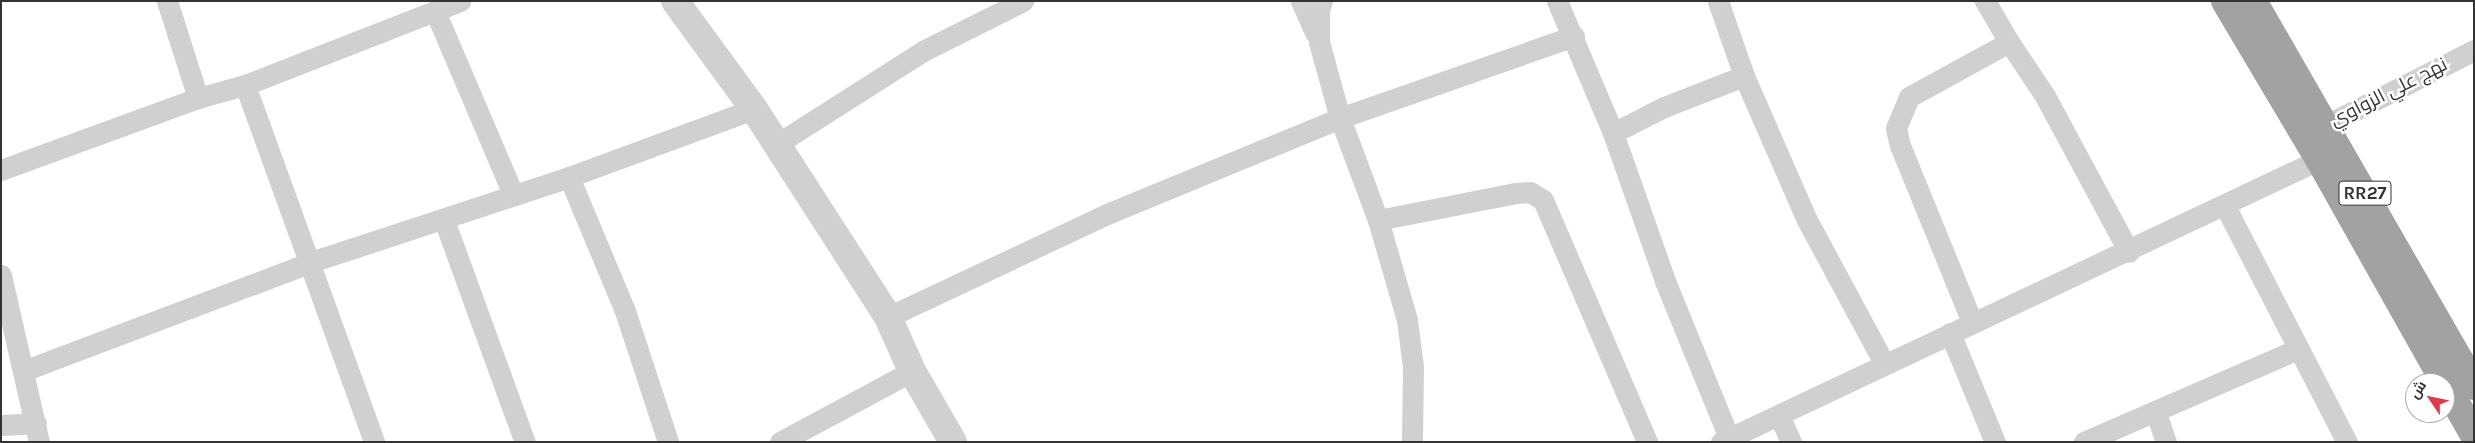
<!DOCTYPE html>
<meta charset="utf-8">
<style>
body{margin:0}
#map{position:relative;width:2475px;height:443px;overflow:hidden;background:#fff;font-family:Karla,Cairo,sans-serif}
div>[style]{position:absolute}
.minor>*{height:21px;margin:-10.5px;padding:0 10.5px;transform-origin:10.5px;border-radius:10.5px;background:#d0d0d0}
.tertiary>*{height:28px;margin:-14px;padding:0 14px;transform-origin:14px;border-radius:14px;background:#d0d0d0}
.trunk>*{height:28px;margin:-14px;padding:0 14px;transform-origin:14px;border-radius:14px;background:#a2a2a2}
span{translate:-50% -50%;white-space:nowrap;text-align:center;line-height:1.15;-webkit-text-stroke:5px #fff;paint-order:stroke}
.shield-label span{padding:1px 4px;background:#fff;border:1px solid;border-radius:4px;-webkit-text-stroke-width:0}
.shield-label{font-size:18px;color:#333;font-weight:700}
.street-label{font-size:19px;color:#333}
.frame{position:absolute;inset:0;border:2px solid #333;pointer-events:none}
.north{position:absolute;left:2405px;top:373px;width:50px;height:50px;box-sizing:border-box;background:#fff;border:1px solid #adadad;border-radius:50%;rotate:304deg;font-size:14px;font-weight:700;line-height:20px;text-align:center;color:#333}
.north::after{content:'';display:block;margin:auto;width:18px;height:22px;background:#e63946;clip-path:polygon(50% 0,100% 100%,50% 72%,0 100%)}
</style>
<div id="map">
<div class="minor">
<i style="left:167px;top:1px;width:102px;rotate:72.3deg"></i>
<i style="left:1301px;top:1px;width:35px;rotate:66deg"></i>
<i style="left:1322px;top:1px;width:9px;rotate:108deg"></i>
<i style="left:1319px;top:10px;width:32px;rotate:90deg"></i>
<i style="left:1319px;top:42px;width:79px;rotate:74.6deg"></i>
<i style="left:1340px;top:118px;width:109px;rotate:69.6deg"></i>
<i style="left:1378px;top:220px;width:104px;rotate:73.8deg"></i>
<i style="left:1407px;top:320px;width:47px;rotate:82.7deg"></i>
<i style="left:1413px;top:367px;width:75px;rotate:90.8deg"></i>
<i style="left:1557px;top:1px;width:143px;rotate:67deg"></i>
<i style="left:1613px;top:133px;width:157px;rotate:70.6deg"></i>
<i style="left:1665px;top:281px;width:170px;rotate:67.8deg"></i>
<i style="left:1718px;top:1px;width:79px;rotate:70.9deg"></i>
<i style="left:1744px;top:76px;width:157px;rotate:66.4deg"></i>
<i style="left:1807px;top:220px;width:162px;rotate:61.7deg"></i>
<i style="left:435px;top:11px;width:199px;rotate:66.9deg"></i>
<i style="left:2009px;top:42px;width:65px;rotate:56.3deg"></i>
<i style="left:2045px;top:96px;width:177px;rotate:61.7deg"></i>
<i style="left:245px;top:85px;width:380px;rotate:70.1deg"></i>
<i style="left:2312px;top:132px;width:182px;rotate:-26.8deg"></i>
<i style="left:1613px;top:133px;width:57px;rotate:-27deg"></i>
<i style="left:1664px;top:107px;width:86px;rotate:-21.2deg"></i>
<i style="left:777px;top:144px;width:173px;rotate:-32.5deg"></i>
<i style="left:923px;top:51px;width:112px;rotate:-26.6deg"></i>
<i style="left:1px;top:170px;width:210px;rotate:-20.1deg"></i>
<i style="left:198px;top:98px;width:49px;rotate:-15.5deg"></i>
<i style="left:245px;top:85px;width:231px;rotate:-21.3deg"></i>
<i style="left:569px;top:177px;width:145px;rotate:67.3deg"></i>
<i style="left:625px;top:311px;width:138px;rotate:71.8deg"></i>
<i style="left:2225px;top:206px;width:266px;rotate:62.7deg"></i>
<i style="left:444px;top:220px;width:236px;rotate:70deg"></i>
<i style="left:1378px;top:220px;width:141px;rotate:-11.1deg"></i>
<i style="left:1516px;top:193px;width:14px;rotate:-4deg"></i>
<i style="left:1530px;top:192px;width:15px;rotate:32deg"></i>
<i style="left:1543px;top:200px;width:263px;rotate:66.7deg"></i>
<i style="left:1px;top:275px;width:171px;rotate:77.2deg"></i>
<i style="left:888px;top:317px;width:242px;rotate:-25.2deg"></i>
<i style="left:1107px;top:214px;width:252px;rotate:-22.4deg"></i>
<i style="left:1340px;top:118px;width:248px;rotate:-19.3deg"></i>
<i style="left:1972px;top:322px;width:190px;rotate:-112.2deg"></i>
<i style="left:1900px;top:146px;width:18px;rotate:-103deg"></i>
<i style="left:1896px;top:128px;width:34px;rotate:-67deg"></i>
<i style="left:1909px;top:97px;width:114px;rotate:-28.8deg"></i>
<i style="left:2009px;top:42px;width:48px;rotate:-120.3deg"></i>
<i style="left:1950px;top:333px;width:118px;rotate:67.6deg"></i>
<i style="left:23px;top:371px;width:308px;rotate:-20.7deg"></i>
<i style="left:311px;top:262px;width:272px;rotate:-18.2deg"></i>
<i style="left:569px;top:177px;width:197px;rotate:-20.2deg"></i>
<i style="left:2156px;top:413px;width:31px;rotate:71deg"></i>
<i style="left:1779px;top:415px;width:30px;rotate:66deg"></i>
<i style="left:1px;top:425px;width:35px;rotate:-3deg"></i>
<i style="left:780px;top:442px;width:150px;rotate:-28.3deg"></i>
<i style="left:1721px;top:442px;width:677px;rotate:-25.28deg"></i>
<i style="left:2084px;top:442px;width:233px;rotate:-23.5deg"></i>
</div>
<div class="tertiary">
<i style="left:675px;top:1px;width:134px;rotate:53.8deg"></i>
<i style="left:754px;top:109px;width:247px;rotate:57.2deg"></i>
<i style="left:888px;top:317px;width:59px;rotate:66deg"></i>
<i style="left:912px;top:371px;width:82px;rotate:60deg"></i>
</div>
<div class="trunk">
<i style="left:2225px;top:1px;width:186px;rotate:59.3deg"></i>
<i style="left:2320px;top:161px;width:255px;rotate:60.6deg"></i>
<i style="left:2253px;top:1px;width:444px;rotate:60.1deg"></i>
<i style="left:2445px;top:384px;width:59px;rotate:60.4deg"></i>
</div>
<div class="shield-label">
<span style="left:2365px;top:193px">RR27</span>
</div>
<div class="street-label">
<span style="left:2389px;top:93px;rotate:-27deg">نهج علي الزواوي</span>
</div>
<div class="frame"></div>
<div class="north">ش</div>
</div>
